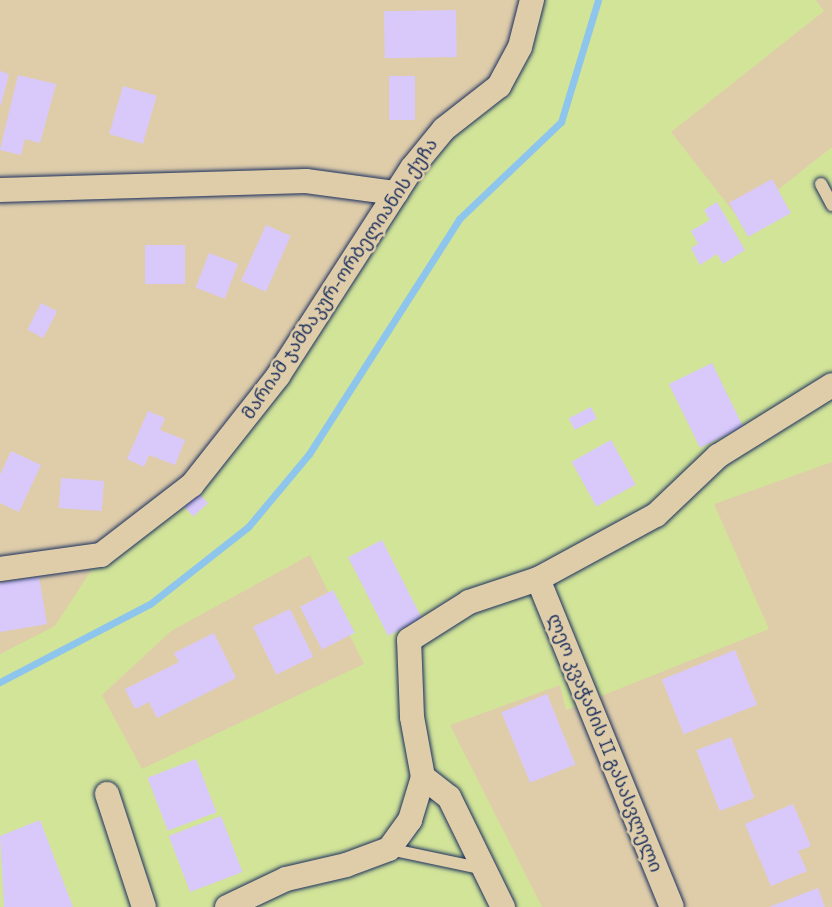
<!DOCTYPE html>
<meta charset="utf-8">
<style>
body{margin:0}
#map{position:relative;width:832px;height:907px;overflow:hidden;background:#dfcdaa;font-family:Delius,"Noto Sans Georgian",sans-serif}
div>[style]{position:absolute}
.green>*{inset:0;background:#d2e498}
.stream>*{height:7px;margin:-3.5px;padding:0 3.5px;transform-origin:3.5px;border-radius:3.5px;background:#8ec5ec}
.building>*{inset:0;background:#d9c9fb;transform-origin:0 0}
.roads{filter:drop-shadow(0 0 2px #1b2f5e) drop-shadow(0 0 2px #1b2f5e)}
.service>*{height:12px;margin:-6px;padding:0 6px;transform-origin:6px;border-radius:6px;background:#dfcdaa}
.minor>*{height:24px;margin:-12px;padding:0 12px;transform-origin:12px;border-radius:12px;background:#dfcdaa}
span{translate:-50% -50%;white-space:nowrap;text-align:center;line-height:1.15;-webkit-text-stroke:5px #dfcdaa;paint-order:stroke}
.street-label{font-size:18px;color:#1b2f5e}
</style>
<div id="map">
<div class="green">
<i style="clip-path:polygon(evenodd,532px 0,816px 0,824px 11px,671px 132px,740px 220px,832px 147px,832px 462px,714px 504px,769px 629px,566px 710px,560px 685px,450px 725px,542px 907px,0 907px,0 654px,55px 626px,101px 555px,193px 485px,412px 168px,499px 86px,532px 0,310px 555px,364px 664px,142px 769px,102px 695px,171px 631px,310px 555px)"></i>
</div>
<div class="stream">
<i style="left:0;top:682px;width:169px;rotate:-27.5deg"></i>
<i style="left:150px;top:604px;width:125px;rotate:-38.2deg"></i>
<i style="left:248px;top:527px;width:95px;rotate:-50.1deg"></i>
<i style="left:309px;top:454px;width:279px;rotate:-57.4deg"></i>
<i style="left:459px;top:219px;width:141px;rotate:-43.6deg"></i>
<i style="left:561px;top:122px;width:127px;rotate:-73.1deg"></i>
</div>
<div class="building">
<i style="left:456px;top:10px;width:47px;height:72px;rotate:89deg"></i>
<i style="clip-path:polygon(0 71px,9px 74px,1px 105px,0 105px)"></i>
<i style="clip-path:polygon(18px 75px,56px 84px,40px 143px,25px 139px,21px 155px,0 150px)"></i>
<i style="left:389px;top:76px;width:26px;height:44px"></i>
<i style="left:123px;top:86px;width:35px;height:50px;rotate:16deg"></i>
<i style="left:772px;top:179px;width:39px;height:49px;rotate:61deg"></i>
<i style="clip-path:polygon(717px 202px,745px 250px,723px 264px,717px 254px,700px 265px,691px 248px,698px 244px,691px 231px,710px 220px,704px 210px)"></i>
<i style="left:266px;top:225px;width:27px;height:61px;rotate:24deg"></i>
<i style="left:145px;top:245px;width:40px;height:39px"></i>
<i style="left:209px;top:253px;width:31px;height:37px;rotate:21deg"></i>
<i style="left:41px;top:303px;width:18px;height:30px;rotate:27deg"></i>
<i style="left:712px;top:363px;width:71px;height:48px;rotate:64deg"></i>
<i style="left:591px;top:407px;width:13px;height:25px;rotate:63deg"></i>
<i style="clip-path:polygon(148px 411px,165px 418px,160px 430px,185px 440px,175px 465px,149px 455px,144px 467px,127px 459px)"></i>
<i style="left:611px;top:440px;width:51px;height:45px;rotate:61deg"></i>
<i style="clip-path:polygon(11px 451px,41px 465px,19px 512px,0 503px,0 475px)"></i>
<i style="left:61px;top:478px;width:43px;height:30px;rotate:4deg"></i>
<i style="left:198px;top:492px;width:15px;height:20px;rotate:48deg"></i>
<i style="left:382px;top:540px;width:88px;height:38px;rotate:63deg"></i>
<i style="clip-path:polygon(39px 577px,47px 624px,0 632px,0 583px)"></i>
<i style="left:333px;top:590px;width:48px;height:37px;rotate:63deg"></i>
<i style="left:290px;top:609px;width:53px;height:41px;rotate:64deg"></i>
<i style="clip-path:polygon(214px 633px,236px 678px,157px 718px,149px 702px,135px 709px,125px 689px,179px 662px,174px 653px)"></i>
<i style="left:735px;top:650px;width:59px;height:79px;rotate:68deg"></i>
<i style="left:547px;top:694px;width:76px;height:49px;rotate:68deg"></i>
<i style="left:731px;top:737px;width:65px;height:37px;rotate:69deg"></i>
<i style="left:196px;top:759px;width:57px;height:52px;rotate:69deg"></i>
<i style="clip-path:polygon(793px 804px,811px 846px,798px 851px,807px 871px,771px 886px,745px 824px)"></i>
<i style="left:221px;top:816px;width:60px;height:56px;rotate:69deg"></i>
<i style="clip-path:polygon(40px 820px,73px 907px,4px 907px,0 836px)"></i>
<i style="clip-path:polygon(818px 888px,825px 907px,769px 907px)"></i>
</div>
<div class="roads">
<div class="service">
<i style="left:821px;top:184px;width:24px;rotate:62deg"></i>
<i style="left:389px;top:849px;width:97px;rotate:11.9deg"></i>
</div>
<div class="minor">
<i style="left:0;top:190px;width:306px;rotate:-1.7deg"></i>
<i style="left:306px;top:181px;width:91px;rotate:7.6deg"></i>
<i style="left:0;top:569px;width:102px;rotate:-7.9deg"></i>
<i style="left:101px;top:555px;width:115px;rotate:-37.6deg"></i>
<i style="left:192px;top:485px;width:139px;rotate:-51.7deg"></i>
<i style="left:278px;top:376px;width:247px;rotate:-57.2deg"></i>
<i style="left:412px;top:168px;width:50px;rotate:-50.6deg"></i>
<i style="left:444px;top:129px;width:70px;rotate:-38deg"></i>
<i style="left:499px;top:86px;width:44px;rotate:-61.7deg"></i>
<i style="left:520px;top:47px;width:49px;rotate:-75.7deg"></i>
<i style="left:538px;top:579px;width:354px;rotate:67.8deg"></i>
<i style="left:423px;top:777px;width:33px;rotate:38deg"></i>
<i style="left:449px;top:797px;width:123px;rotate:63.9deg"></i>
<i style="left:107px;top:794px;width:119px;rotate:71.9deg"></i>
<i style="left:227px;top:907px;width:65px;rotate:-25.4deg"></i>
<i style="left:286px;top:879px;width:62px;rotate:-13.1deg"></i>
<i style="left:346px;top:865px;width:46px;rotate:-20.4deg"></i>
<i style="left:389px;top:849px;width:36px;rotate:-54deg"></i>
<i style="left:410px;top:820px;width:45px;rotate:-73.2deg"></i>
<i style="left:423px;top:777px;width:61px;rotate:-100.4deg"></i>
<i style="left:412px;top:717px;width:77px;rotate:-92.2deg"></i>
<i style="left:409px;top:640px;width:71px;rotate:-32.3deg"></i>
<i style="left:469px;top:602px;width:73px;rotate:-18.4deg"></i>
<i style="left:538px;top:579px;width:134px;rotate:-28.5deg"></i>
<i style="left:656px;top:515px;width:86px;rotate:-43.6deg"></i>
<i style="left:718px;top:456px;width:134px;rotate:-31.9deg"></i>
</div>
</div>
<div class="street-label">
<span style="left:340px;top:279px;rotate:-56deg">მარიამ ჯამბაკურ-ორბელიანის ქუჩა</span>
<span style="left:605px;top:743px;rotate:68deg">ლეო კვაჭაძის II გასასვლელი</span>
</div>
</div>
